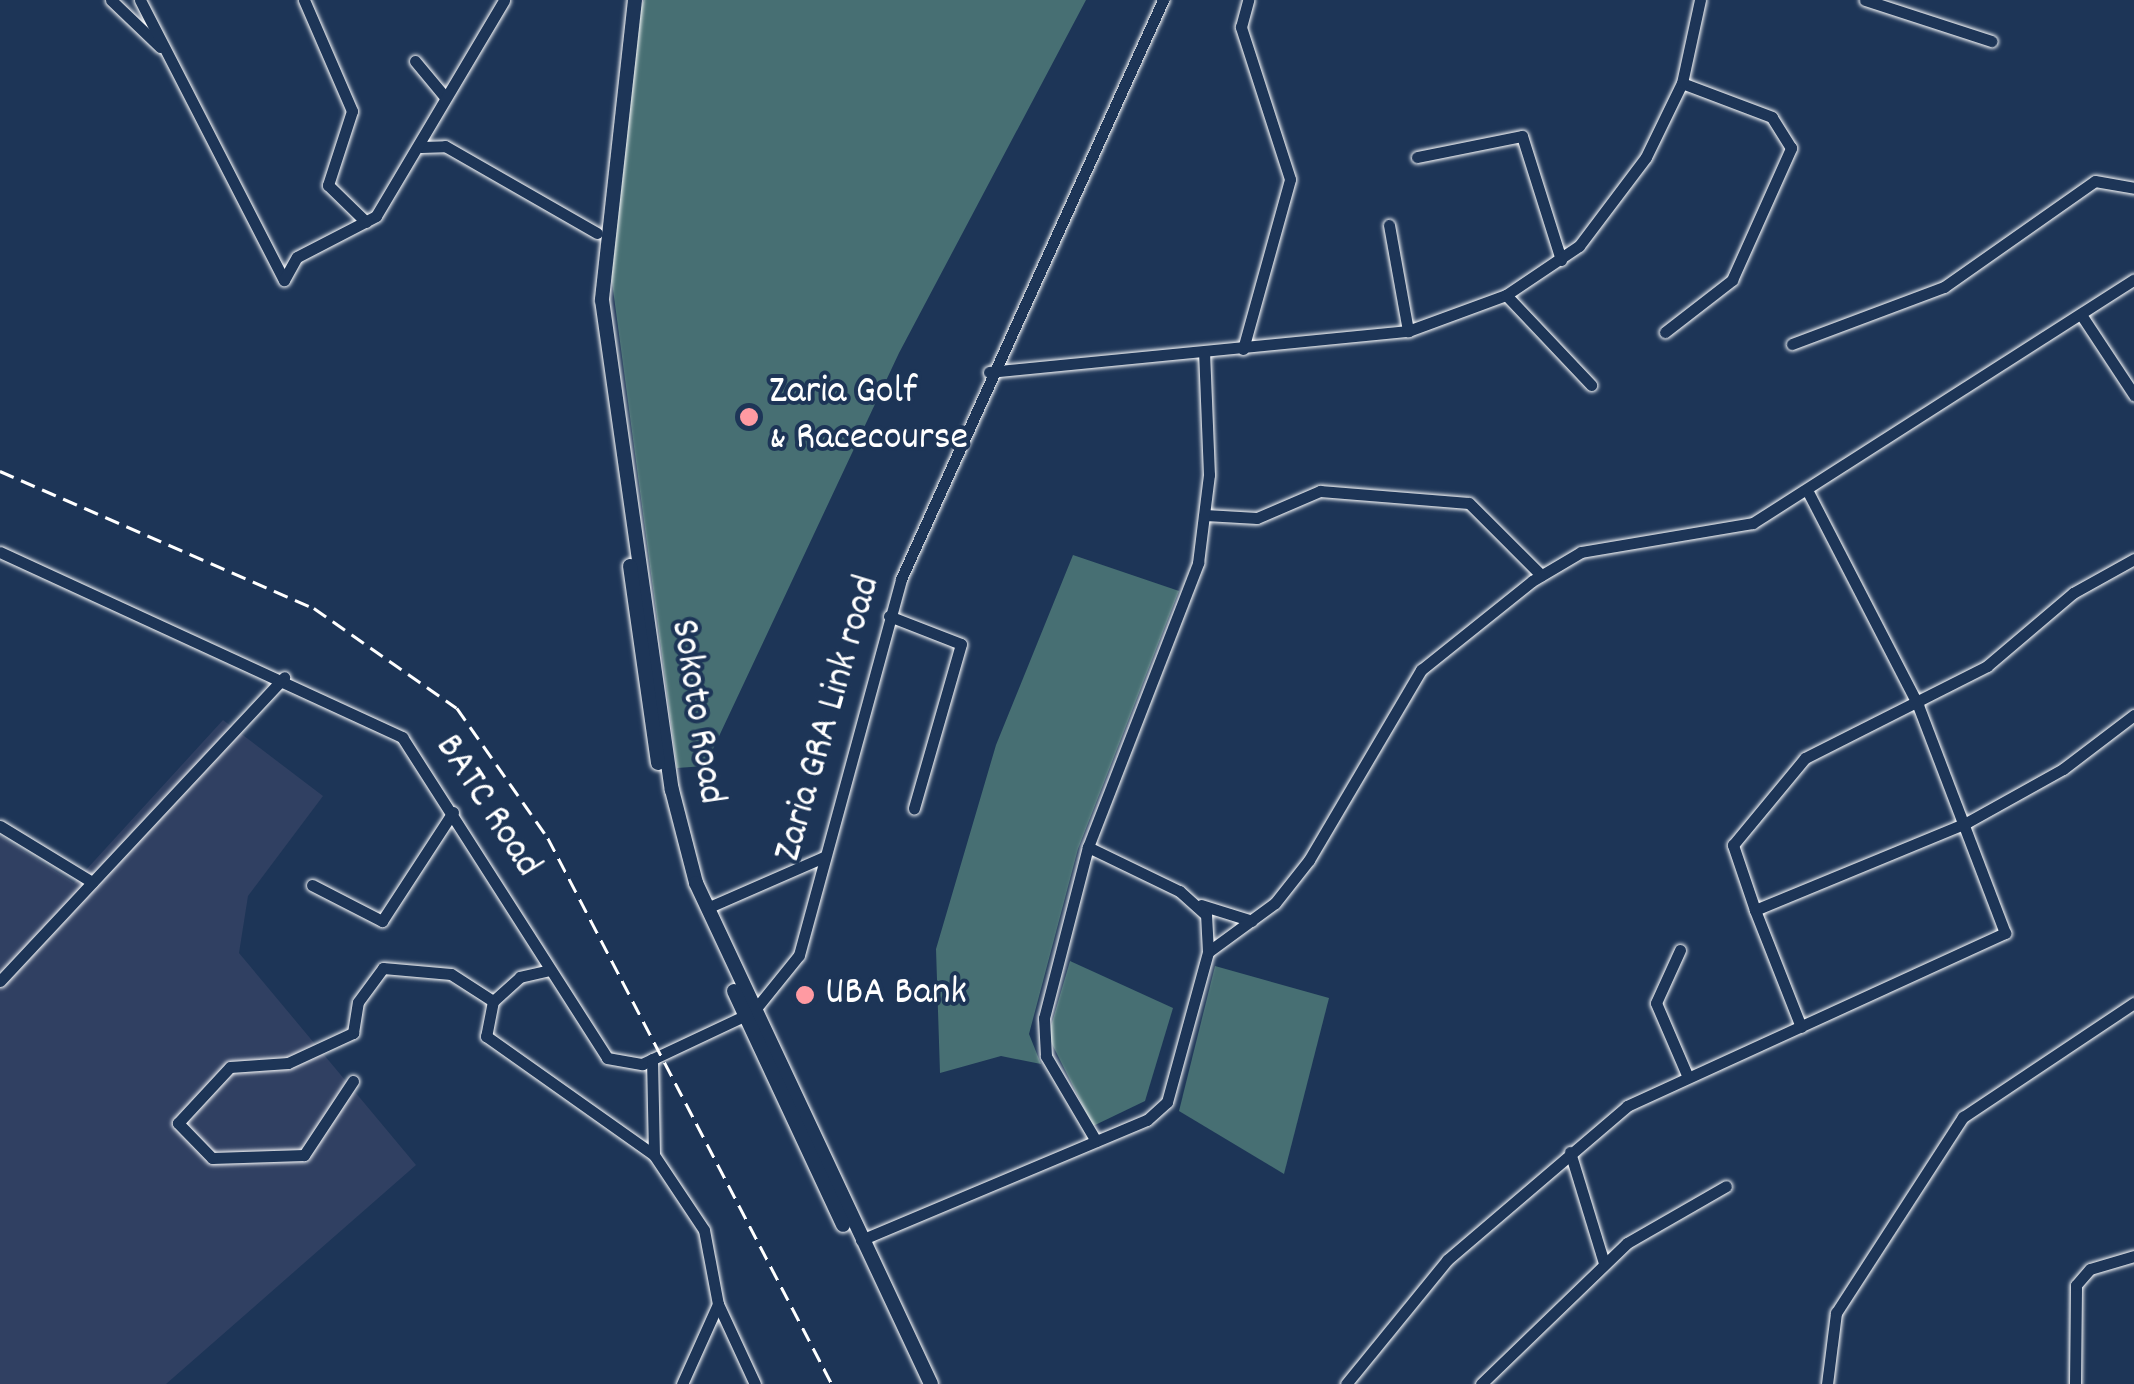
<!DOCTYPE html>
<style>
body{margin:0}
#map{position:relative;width:2134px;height:1384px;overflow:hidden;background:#1d3557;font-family:Dekko,sans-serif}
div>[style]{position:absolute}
.built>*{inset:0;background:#304062}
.green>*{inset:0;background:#476f73}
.roads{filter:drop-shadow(0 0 2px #fff) drop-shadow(0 0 2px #fff)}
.minor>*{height:11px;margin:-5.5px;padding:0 5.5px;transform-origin:5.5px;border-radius:5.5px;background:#1d3557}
.major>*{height:14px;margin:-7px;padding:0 7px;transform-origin:7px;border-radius:7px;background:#1d3557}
.rail>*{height:2.5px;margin-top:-1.25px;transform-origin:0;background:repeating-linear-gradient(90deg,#fff 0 15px,transparent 0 23px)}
.dots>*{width:28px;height:28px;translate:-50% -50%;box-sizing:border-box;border:5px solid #1d3557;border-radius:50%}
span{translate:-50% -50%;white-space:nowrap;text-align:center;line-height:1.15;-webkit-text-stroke:8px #1d3557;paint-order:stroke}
.poi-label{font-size:40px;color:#fff}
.left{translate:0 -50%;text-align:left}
.street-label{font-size:40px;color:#fff}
</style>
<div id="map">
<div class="built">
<i style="clip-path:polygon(223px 720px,323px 796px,248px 896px,239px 953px,416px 1165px,166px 1384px,0 1384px,0 836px,74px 883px)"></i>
</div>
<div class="green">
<i style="clip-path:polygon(644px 0,1086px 0,899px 353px,705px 766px,677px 768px,610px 267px,632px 32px)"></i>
<i style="clip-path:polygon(1073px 555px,1179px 591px,1078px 849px,1029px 1034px,1041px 1064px,1001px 1056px,940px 1073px,936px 949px,996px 745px)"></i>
<i style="clip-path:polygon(1070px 961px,1173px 1008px,1145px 1101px,1093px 1126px,1048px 1036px)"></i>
<i style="clip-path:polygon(1215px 966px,1329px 998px,1284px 1174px,1179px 1111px)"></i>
</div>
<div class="roads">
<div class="minor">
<i style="left:111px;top:0;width:68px;rotate:43.8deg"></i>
<i style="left:140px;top:0;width:315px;rotate:62.8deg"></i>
<i style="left:304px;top:0;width:121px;rotate:66.6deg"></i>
<i style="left:352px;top:111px;width:78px;rotate:108deg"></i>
<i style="left:328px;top:185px;width:53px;rotate:44.2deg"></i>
<i style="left:1865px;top:0;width:133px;rotate:18deg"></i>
<i style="left:415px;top:61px;width:47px;rotate:50.2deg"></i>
<i style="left:421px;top:147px;width:24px;rotate:-2deg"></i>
<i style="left:445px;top:146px;width:175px;rotate:29.8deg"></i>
<i style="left:1417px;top:157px;width:107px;rotate:-11.3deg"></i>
<i style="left:1522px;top:136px;width:130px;rotate:72.5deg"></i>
<i style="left:1389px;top:225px;width:108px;rotate:79.8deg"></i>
<i style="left:284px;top:280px;width:26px;rotate:-61deg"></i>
<i style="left:297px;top:257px;width:89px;rotate:-27.4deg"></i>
<i style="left:376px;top:216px;width:251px;rotate:-59.3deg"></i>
<i style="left:1506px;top:295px;width:124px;rotate:46.6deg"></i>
<i style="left:2082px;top:316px;width:95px;rotate:56.6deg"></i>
<i style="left:1665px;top:332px;width:85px;rotate:-37.8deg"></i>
<i style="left:1732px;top:280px;width:145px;rotate:-65.9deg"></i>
<i style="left:1791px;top:148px;width:36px;rotate:-122deg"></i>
<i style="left:1772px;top:117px;width:96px;rotate:-159.3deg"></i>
<i style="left:1792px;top:344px;width:162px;rotate:-20.6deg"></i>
<i style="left:1944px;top:287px;width:184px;rotate:-35.1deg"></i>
<i style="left:2095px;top:181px;width:40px;rotate:10deg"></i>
<i style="left:1243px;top:349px;width:176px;rotate:-74.5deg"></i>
<i style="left:1290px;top:179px;width:160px;rotate:-107.9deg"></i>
<i style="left:1241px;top:27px;width:28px;rotate:-75deg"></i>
<i style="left:989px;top:372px;width:421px;rotate:-5.6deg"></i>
<i style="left:1408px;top:331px;width:104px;rotate:-20.2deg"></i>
<i style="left:1506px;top:295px;width:88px;rotate:-33.9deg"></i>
<i style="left:1579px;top:246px;width:111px;rotate:-53deg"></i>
<i style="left:1646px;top:157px;width:82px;rotate:-64.1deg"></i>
<i style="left:1682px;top:83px;width:85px;rotate:-77.8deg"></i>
<i style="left:1205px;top:515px;width:52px;rotate:3.3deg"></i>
<i style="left:1257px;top:518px;width:69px;rotate:-23.2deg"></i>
<i style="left:1320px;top:491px;width:149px;rotate:4.6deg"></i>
<i style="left:1469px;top:503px;width:102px;rotate:45deg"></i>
<i style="left:0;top:552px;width:443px;rotate:24.7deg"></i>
<i style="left:402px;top:737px;width:381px;rotate:57.4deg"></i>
<i style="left:607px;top:1058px;width:36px;rotate:10deg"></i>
<i style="left:642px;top:1064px;width:113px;rotate:-25.2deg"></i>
<i style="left:889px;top:616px;width:77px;rotate:21.3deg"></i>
<i style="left:961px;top:644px;width:171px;rotate:106deg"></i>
<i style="left:0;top:826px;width:108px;rotate:31.3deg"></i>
<i style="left:312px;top:885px;width:79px;rotate:27.2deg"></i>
<i style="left:382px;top:921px;width:130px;rotate:-56.9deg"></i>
<i style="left:1201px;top:905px;width:53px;rotate:17.4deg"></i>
<i style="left:707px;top:908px;width:128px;rotate:-23.6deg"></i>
<i style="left:1755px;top:910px;width:69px;rotate:-108.7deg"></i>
<i style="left:1733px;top:845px;width:113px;rotate:-50.4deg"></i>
<i style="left:1805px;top:758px;width:204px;rotate:-26.8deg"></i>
<i style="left:1987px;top:666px;width:113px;rotate:-40.3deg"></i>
<i style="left:2073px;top:593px;width:70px;rotate:-29.1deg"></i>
<i style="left:1680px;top:950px;width:58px;rotate:114.4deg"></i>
<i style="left:1656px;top:1003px;width:78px;rotate:66.7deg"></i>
<i style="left:1208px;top:952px;width:83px;rotate:-36.2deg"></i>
<i style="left:1275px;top:903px;width:55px;rotate:-51.7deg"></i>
<i style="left:1309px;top:860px;width:221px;rotate:-59.5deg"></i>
<i style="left:1421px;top:670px;width:142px;rotate:-38.7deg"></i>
<i style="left:1532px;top:581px;width:57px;rotate:-30.6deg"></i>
<i style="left:1581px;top:552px;width:174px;rotate:-9.6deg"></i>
<i style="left:1753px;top:523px;width:452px;rotate:-32.6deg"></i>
<i style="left:550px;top:970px;width:31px;rotate:167deg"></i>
<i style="left:520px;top:977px;width:36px;rotate:138deg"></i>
<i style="left:493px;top:1001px;width:36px;rotate:101deg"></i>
<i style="left:486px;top:1036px;width:206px;rotate:35.3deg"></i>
<i style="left:654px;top:1155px;width:90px;rotate:56.3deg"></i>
<i style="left:704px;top:1230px;width:75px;rotate:79.3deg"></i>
<i style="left:718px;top:1304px;width:88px;rotate:114.2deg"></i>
<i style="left:0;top:981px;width:416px;rotate:-46.9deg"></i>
<i style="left:753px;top:1012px;width:73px;rotate:-51.1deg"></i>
<i style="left:799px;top:955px;width:390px;rotate:-74.8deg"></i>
<i style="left:901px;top:579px;width:636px;rotate:-65.65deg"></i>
<i style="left:1801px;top:1027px;width:126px;rotate:-111.5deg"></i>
<i style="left:1755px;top:910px;width:228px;rotate:-22.4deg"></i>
<i style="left:1966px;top:823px;width:111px;rotate:-29.1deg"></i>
<i style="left:2063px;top:769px;width:89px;rotate:-37.3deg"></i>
<i style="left:652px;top:1059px;width:96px;rotate:88.8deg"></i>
<i style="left:353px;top:1081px;width:89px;rotate:123.5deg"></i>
<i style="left:304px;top:1155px;width:92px;rotate:178.1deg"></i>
<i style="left:212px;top:1158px;width:49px;rotate:-134.2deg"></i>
<i style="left:178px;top:1123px;width:76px;rotate:-47.1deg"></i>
<i style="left:230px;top:1067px;width:58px;rotate:-3.9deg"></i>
<i style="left:288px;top:1063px;width:72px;rotate:-24.8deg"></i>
<i style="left:353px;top:1033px;width:31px;rotate:-81deg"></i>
<i style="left:358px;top:1002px;width:42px;rotate:-53.7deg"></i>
<i style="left:383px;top:968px;width:68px;rotate:5deg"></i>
<i style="left:451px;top:974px;width:50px;rotate:32.7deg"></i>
<i style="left:1096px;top:1141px;width:99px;rotate:-120.5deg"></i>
<i style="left:1046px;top:1056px;width:38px;rotate:-93deg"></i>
<i style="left:1044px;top:1018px;width:177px;rotate:-75.6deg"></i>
<i style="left:1088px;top:847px;width:305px;rotate:-68.8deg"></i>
<i style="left:1198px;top:563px;width:89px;rotate:-82.9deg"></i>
<i style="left:1209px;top:475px;width:122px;rotate:-92.3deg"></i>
<i style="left:1570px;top:1152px;width:116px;rotate:73deg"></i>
<i style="left:861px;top:1240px;width:310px;rotate:-22.8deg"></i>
<i style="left:1147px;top:1120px;width:27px;rotate:-42deg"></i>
<i style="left:1167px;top:1102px;width:156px;rotate:-74.7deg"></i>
<i style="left:1208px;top:952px;width:37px;rotate:-93deg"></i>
<i style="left:1206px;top:915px;width:36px;rotate:-138deg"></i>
<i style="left:1179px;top:891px;width:101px;rotate:-154.2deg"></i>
<i style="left:718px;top:1304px;width:88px;rotate:65.2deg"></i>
<i style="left:1346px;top:1384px;width:160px;rotate:-50.8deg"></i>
<i style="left:1447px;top:1260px;width:237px;rotate:-40.5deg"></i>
<i style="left:1627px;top:1106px;width:416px;rotate:-24.6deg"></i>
<i style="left:2005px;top:933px;width:244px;rotate:-110.9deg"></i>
<i style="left:1918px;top:705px;width:237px;rotate:-117.3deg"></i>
<i style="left:1481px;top:1384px;width:203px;rotate:-44deg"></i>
<i style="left:1627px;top:1243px;width:114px;rotate:-29.9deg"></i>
<i style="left:1827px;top:1384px;width:72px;rotate:-82.8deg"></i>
<i style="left:1836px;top:1313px;width:234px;rotate:-57.1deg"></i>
<i style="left:1963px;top:1117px;width:206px;rotate:-33.7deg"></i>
<i style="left:2075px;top:1384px;width:99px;rotate:-89.4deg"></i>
<i style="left:2076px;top:1285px;width:21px;rotate:-49deg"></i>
<i style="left:2090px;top:1269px;width:46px;rotate:-16.5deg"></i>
</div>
<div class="major">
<i style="left:635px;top:0;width:302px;rotate:96.3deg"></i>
<i style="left:602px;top:300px;width:495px;rotate:81.9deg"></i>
<i style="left:672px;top:790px;width:96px;rotate:75.5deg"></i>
<i style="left:696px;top:883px;width:553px;rotate:64.87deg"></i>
<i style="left:630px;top:566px;width:199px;rotate:81.9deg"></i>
<i style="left:734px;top:991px;width:258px;rotate:65deg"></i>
</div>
</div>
<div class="rail">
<i style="left:0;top:471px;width:343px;rotate:23.6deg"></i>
<i style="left:314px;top:608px;width:174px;rotate:35deg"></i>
<i style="left:457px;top:708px;width:159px;rotate:55deg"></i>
<i style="left:548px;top:838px;width:615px;rotate:62.52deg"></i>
</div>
<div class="dots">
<i style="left:749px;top:417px;background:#ff9aa2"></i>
<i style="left:805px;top:995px;background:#ff9aa2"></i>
</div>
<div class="poi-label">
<span class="left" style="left:769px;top:417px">Zaria Golf<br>&amp; Racecourse</span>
<span class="left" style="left:825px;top:995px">UBA Bank</span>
</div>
<div class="street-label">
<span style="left:695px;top:712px;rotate:81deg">Sokoto Road</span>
<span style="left:830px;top:719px;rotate:-74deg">Zaria GRA Link road</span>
<span style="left:486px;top:807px;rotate:57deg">BATC Road</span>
</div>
</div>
